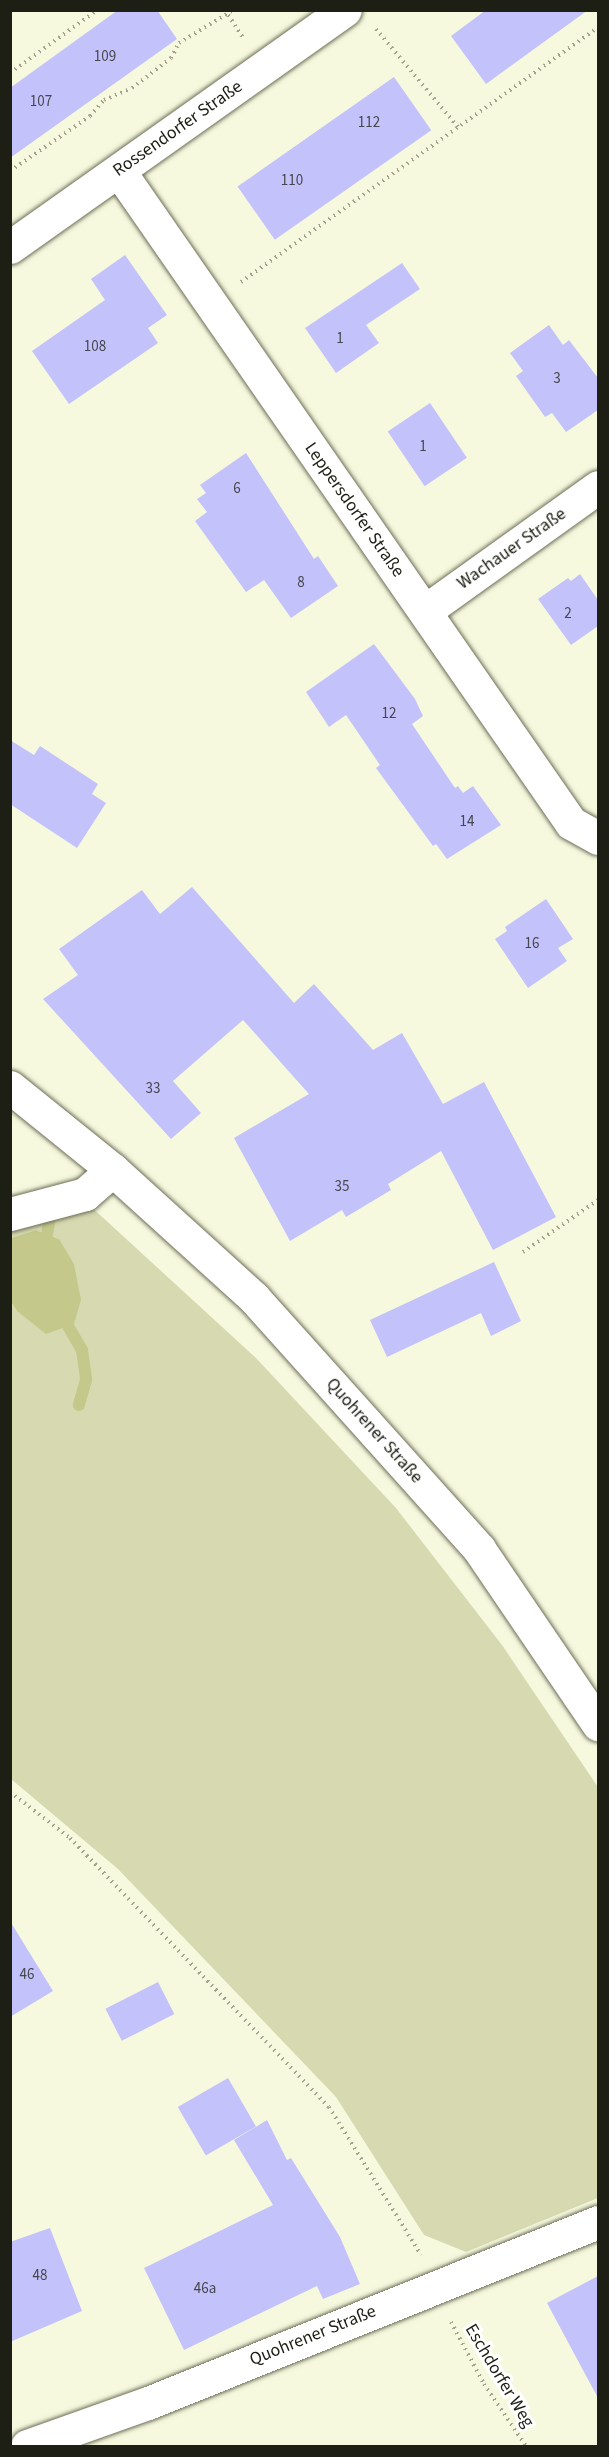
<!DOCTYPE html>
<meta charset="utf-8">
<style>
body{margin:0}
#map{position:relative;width:609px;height:2457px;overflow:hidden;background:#f7f9df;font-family:"Source Sans 3",sans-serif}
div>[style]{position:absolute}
.green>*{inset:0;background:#d7dab1}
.water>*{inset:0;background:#c4c88b}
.stream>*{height:12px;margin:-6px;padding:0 6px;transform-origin:6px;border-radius:6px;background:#c4c88b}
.building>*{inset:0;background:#c3c2fb;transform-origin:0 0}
.path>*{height:4px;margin-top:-2px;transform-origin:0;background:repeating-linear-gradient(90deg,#a1a28f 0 1.5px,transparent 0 6px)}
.roads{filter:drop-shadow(0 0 2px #6c6e57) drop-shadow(0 0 2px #6c6e57)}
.minor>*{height:33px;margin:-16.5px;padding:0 16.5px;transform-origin:16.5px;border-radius:16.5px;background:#fff}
.tertiary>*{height:33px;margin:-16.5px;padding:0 16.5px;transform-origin:16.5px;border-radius:16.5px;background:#fff}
span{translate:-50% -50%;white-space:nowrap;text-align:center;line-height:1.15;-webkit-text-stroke:6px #fff;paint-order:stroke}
.number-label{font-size:15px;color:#46474e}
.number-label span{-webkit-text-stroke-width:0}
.street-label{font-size:18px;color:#1d1e14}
.frame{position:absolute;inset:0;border:12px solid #1d1e14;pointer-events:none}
</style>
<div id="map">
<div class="green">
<i style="clip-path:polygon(87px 1203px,256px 1358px,396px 1508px,502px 1645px,598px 1787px,598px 2198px,466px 2252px,424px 2235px,336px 2097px,118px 1869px,11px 1779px,11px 1302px,17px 1311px,59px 1239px,36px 1230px,11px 1238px,10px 1230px)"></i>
</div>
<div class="water">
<i style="clip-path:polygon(36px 1230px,59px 1239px,74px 1264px,81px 1300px,74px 1324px,46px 1334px,17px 1311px,11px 1302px,11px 1238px)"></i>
</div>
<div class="stream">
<i style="left:47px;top:1235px;width:18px;rotate:-81deg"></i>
<i style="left:68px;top:1326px;width:28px;rotate:60deg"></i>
<i style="left:82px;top:1350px;width:30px;rotate:82deg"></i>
<i style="left:86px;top:1380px;width:26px;rotate:106deg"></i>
</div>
<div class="building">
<i style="clip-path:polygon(118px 10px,157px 10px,177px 39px,10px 158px,10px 88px)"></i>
<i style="clip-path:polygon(486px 10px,588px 10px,486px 84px,451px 36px)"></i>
<i style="left:394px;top:77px;width:65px;height:191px;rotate:55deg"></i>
<i style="clip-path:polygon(125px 255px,167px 315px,148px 328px,158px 343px,69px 404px,32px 351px,105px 300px,91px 279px)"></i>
<i style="clip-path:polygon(402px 263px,420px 289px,366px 325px,379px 343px,336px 373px,305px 328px)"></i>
<i style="clip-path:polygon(549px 325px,563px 345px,569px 340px,598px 378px,598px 410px,566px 432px,552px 413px,545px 417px,516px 376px,523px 371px,510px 353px)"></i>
<i style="left:430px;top:403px;width:66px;height:51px;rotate:56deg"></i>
<i style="clip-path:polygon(246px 453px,314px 559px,318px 556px,338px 586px,291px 618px,264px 580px,246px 592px,195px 521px,207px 512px,197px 499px,206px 493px,200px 485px)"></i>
<i style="clip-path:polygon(580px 574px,598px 600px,598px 626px,571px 645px,538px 599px,568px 578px,571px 581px)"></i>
<i style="clip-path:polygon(374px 644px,415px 699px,423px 716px,412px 724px,455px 788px,458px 786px,463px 793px,473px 786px,501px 825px,447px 859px,436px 844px,433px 846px,376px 768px,380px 765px,346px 715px,329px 727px,306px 692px)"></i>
<i style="clip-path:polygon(10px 740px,34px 755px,40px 746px,98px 784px,92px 794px,106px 803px,77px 848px,10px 804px)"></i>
<i style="clip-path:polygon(192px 887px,294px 1003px,314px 984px,373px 1050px,402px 1033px,443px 1104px,484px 1082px,556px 1217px,493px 1250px,441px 1151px,388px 1184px,391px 1190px,346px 1217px,342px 1210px,290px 1241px,234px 1138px,309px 1094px,243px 1020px,173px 1081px,201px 1113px,171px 1139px,43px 999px,78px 975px,59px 949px,142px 890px,160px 914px)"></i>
<i style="clip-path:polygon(546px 899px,573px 939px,558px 948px,567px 961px,528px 988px,495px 939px,507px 931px,505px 927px)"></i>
<i style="clip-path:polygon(494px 1262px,521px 1321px,491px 1336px,481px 1313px,387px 1357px,370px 1320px)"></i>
<i style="clip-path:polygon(10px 1921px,53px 1991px,10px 2017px)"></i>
<i style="left:158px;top:1982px;width:36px;height:59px;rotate:63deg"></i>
<i style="left:228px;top:2078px;width:56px;height:58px;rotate:60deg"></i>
<i style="clip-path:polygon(267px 2120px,287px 2160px,291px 2158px,340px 2237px,360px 2284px,323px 2299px,317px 2286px,184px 2350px,144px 2268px,273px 2205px,234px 2140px)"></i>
<i style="clip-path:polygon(50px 2228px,82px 2311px,10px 2342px,10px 2242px)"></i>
<i style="clip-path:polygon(598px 2276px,598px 2398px,547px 2303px)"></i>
</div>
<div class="path">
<i style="left:225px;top:10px;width:33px;rotate:57deg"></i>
<i style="left:376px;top:29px;width:128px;rotate:50.1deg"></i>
<i style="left:10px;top:73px;width:107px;rotate:-35.9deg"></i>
<i style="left:10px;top:171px;width:97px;rotate:-34.5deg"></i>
<i style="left:90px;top:116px;width:21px;rotate:-49deg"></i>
<i style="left:104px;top:100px;width:30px;rotate:-23deg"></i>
<i style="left:132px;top:88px;width:49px;rotate:-37.6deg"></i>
<i style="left:171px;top:58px;width:17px;rotate:-62deg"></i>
<i style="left:179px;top:43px;width:63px;rotate:-31.4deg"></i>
<i style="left:241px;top:282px;width:439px;rotate:-35.5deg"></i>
<i style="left:523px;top:1252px;width:91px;rotate:-34.7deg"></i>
<i style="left:10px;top:1792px;width:76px;rotate:37.5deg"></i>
<i style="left:70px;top:1838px;width:373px;rotate:46.1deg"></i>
<i style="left:329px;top:2107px;width:174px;rotate:58.1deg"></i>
<i style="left:451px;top:2322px;width:70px;rotate:62deg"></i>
<i style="left:484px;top:2384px;width:75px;rotate:55.9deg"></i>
</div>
<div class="roads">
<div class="minor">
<i style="left:119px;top:171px;width:793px;rotate:55.27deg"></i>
<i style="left:571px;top:823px;width:31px;rotate:29deg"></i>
<i style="left:10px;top:247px;width:410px;rotate:-35.3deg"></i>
<i style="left:425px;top:611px;width:213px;rotate:-35.6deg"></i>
<i style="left:10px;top:1214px;width:78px;rotate:-14.9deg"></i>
<i style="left:85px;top:1194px;width:37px;rotate:-41deg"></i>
<i style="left:27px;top:2446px;width:128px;rotate:-19.6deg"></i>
<i style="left:148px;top:2403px;width:485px;rotate:-21.9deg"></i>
</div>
<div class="tertiary">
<i style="left:10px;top:1087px;width:132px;rotate:38.9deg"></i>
<i style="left:113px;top:1170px;width:190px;rotate:42.2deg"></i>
<i style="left:254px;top:1298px;width:337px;rotate:48.1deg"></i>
<i style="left:479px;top:1549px;width:212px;rotate:55.8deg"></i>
</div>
</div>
<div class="number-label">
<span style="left:105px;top:57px">109</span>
<span style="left:41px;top:102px">107</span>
<span style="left:369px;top:123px">112</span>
<span style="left:292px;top:181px">110</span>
<span style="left:340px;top:339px">1</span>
<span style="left:95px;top:347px">108</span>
<span style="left:557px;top:379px">3</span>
<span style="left:423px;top:447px">1</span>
<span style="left:237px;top:489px">6</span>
<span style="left:301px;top:583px">8</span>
<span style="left:568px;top:614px">2</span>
<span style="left:389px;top:714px">12</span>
<span style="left:467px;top:822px">14</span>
<span style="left:532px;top:944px">16</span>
<span style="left:153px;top:1089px">33</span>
<span style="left:342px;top:1187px">35</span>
<span style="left:27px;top:1975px">46</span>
<span style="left:40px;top:2276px">48</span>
<span style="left:205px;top:2289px">46a</span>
</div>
<div class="street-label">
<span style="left:178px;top:129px;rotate:-35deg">Rossendorfer Straße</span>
<span style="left:354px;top:510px;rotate:55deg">Leppersdorfer Straße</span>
<span style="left:512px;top:549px;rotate:-35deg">Wachauer Straße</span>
<span style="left:374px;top:1431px;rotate:48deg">Quohrener Straße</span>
<span style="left:313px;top:2336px;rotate:-22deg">Quohrener Straße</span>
<span style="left:499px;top:2376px;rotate:59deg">Eschdorfer Weg</span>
</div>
<div class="frame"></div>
</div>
